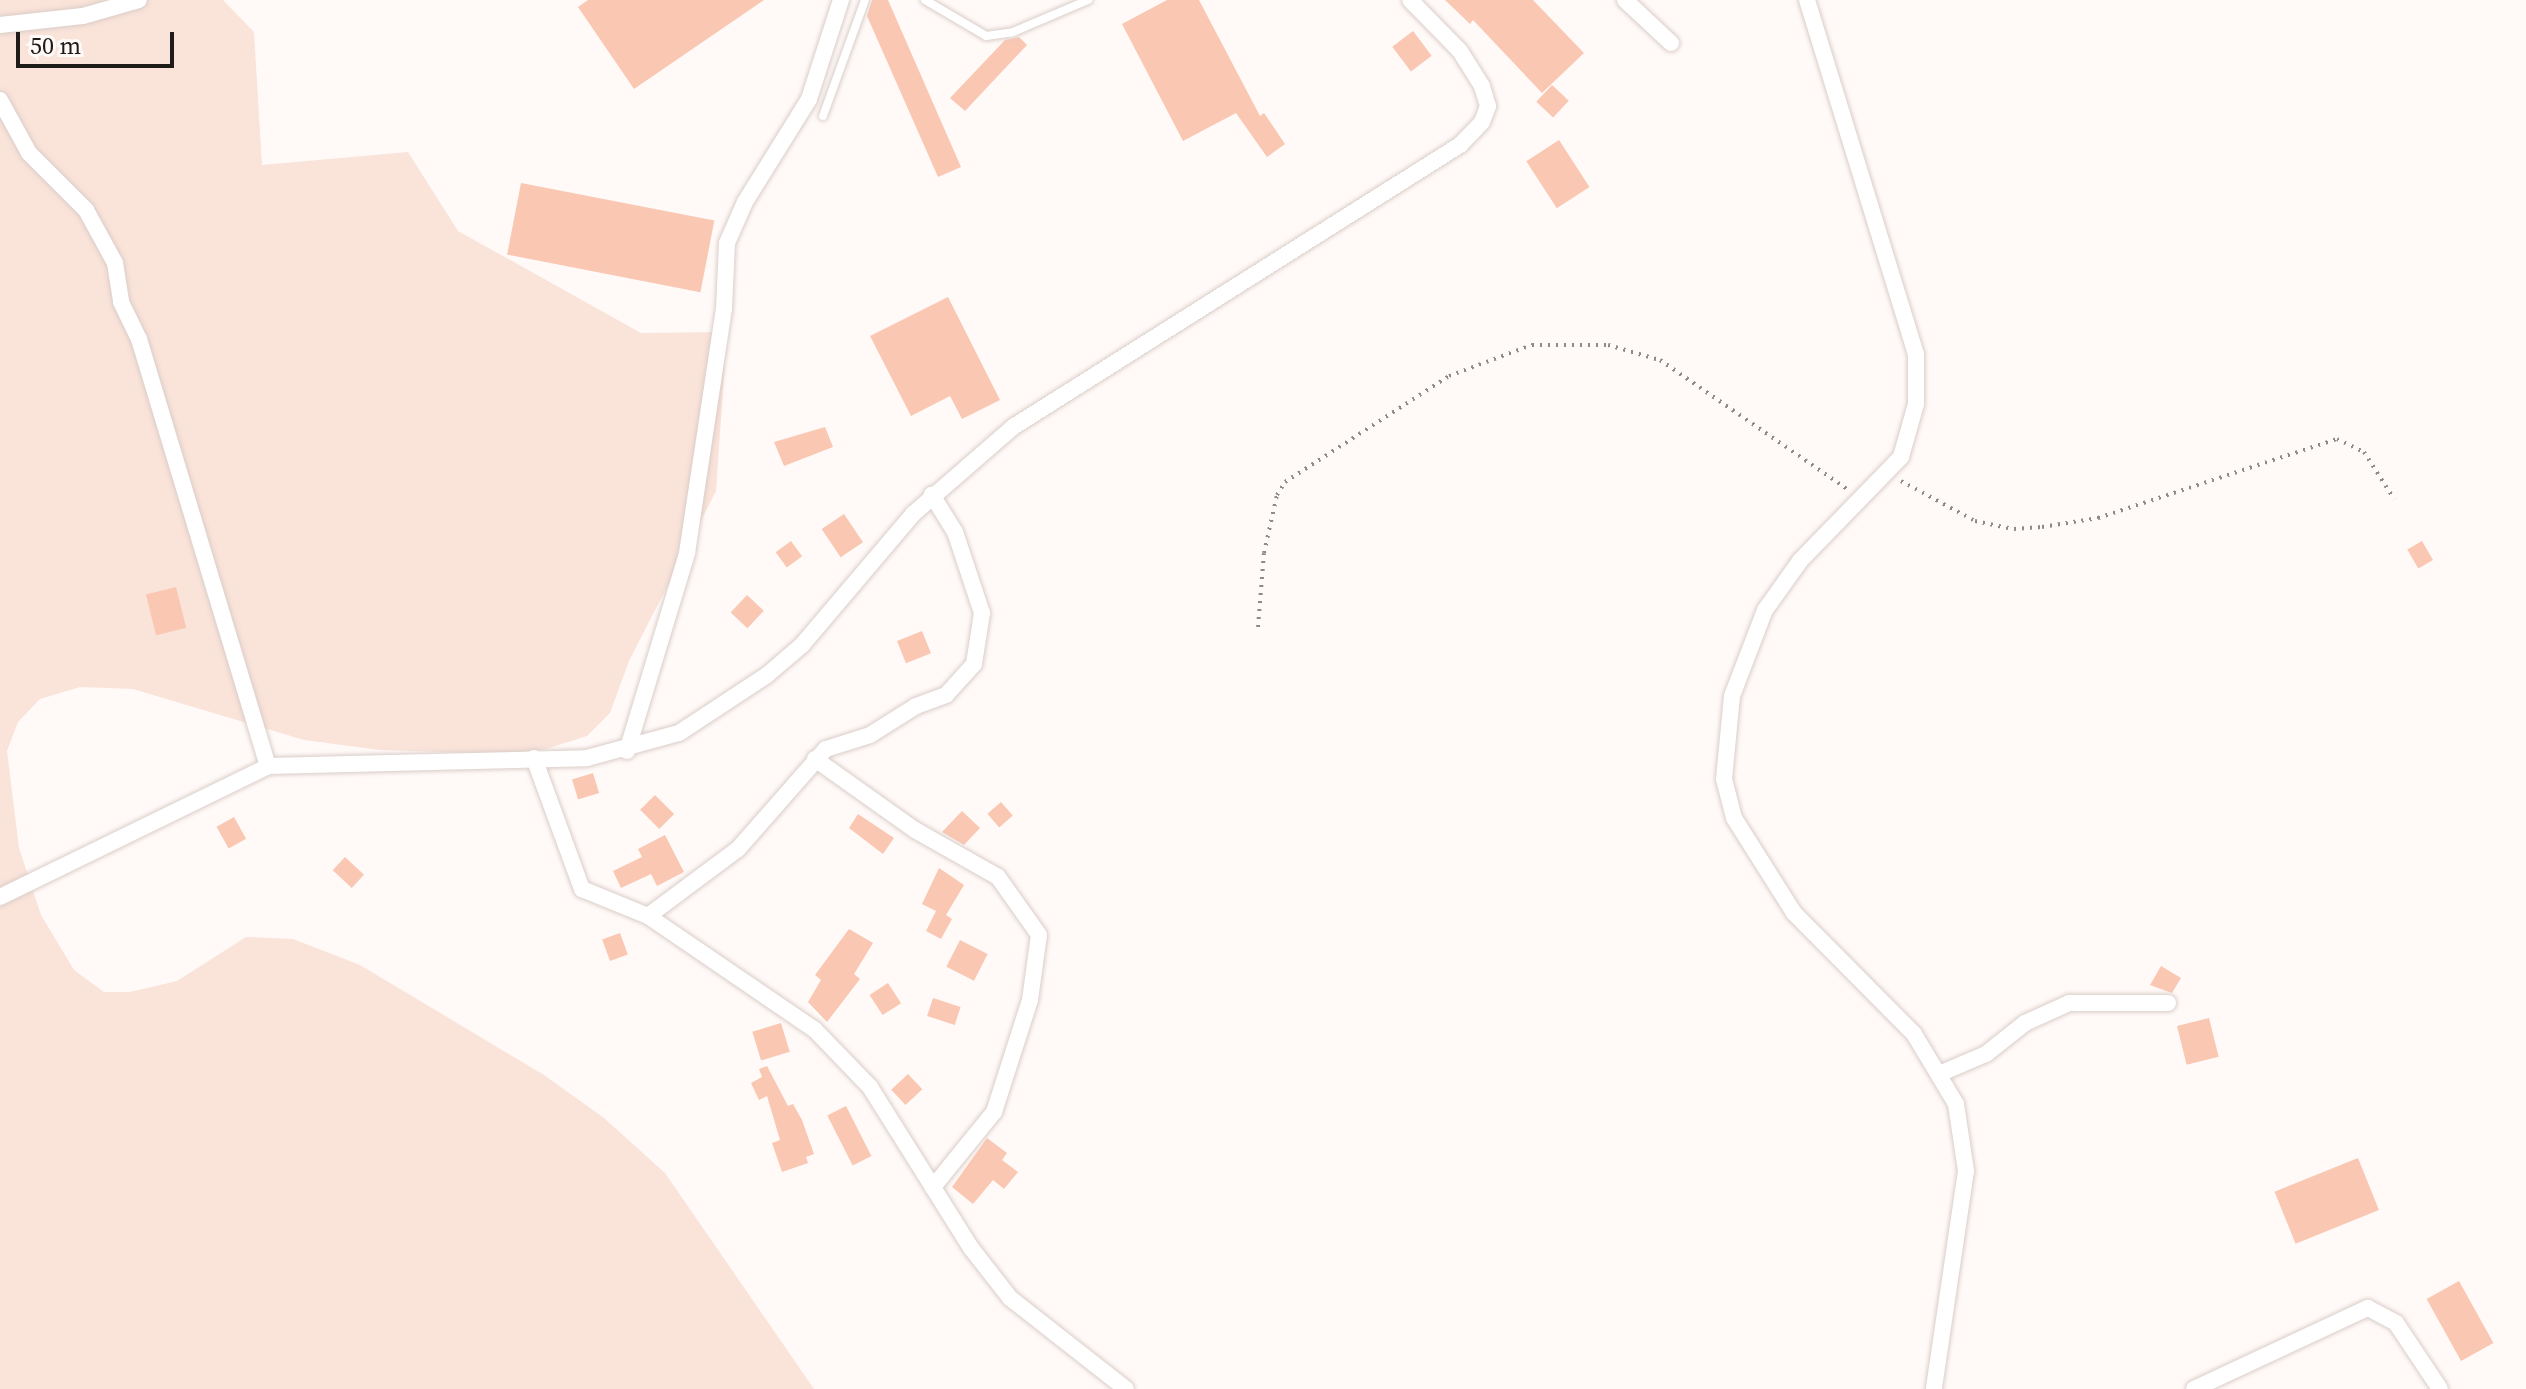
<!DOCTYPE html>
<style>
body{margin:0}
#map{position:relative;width:2526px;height:1389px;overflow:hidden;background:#fffaf8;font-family:"Source Serif 4",serif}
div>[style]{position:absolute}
.green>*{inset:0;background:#fae3d9}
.building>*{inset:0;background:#fac7b2;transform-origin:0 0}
.path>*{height:4px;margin-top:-2px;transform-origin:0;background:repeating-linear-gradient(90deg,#8e8a88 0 2px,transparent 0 8px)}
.roads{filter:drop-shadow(0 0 2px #dacdc8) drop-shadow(0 0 2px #dacdc8)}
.lane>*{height:8px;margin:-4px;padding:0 4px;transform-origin:4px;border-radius:4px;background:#fff}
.street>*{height:16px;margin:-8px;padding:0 8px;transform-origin:8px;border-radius:8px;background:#fff}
span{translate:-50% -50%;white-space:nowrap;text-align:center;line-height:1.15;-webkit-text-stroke:8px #fffaf8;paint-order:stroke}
.scale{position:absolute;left:16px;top:32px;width:158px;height:36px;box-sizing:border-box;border:4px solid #1f1b19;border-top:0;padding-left:10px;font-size:24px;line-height:28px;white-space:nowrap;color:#1f1b19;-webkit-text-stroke:6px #fffaf8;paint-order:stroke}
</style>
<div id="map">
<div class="green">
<i style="clip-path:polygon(0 0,223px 0,254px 32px,262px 165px,408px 152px,458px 231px,641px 333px,727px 332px,716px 491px,629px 661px,610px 713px,587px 736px,546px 749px,505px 754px,380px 750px,304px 740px,133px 689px,80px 687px,40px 699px,18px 722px,7px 751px,19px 848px,41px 915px,74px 970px,104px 992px,130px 992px,177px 981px,246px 937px,293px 939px,360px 965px,544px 1075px,604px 1118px,665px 1173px,814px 1389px,0 1389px)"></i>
</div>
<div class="building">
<i style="clip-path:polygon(588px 0,764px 0,634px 89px,578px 7px)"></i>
<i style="clip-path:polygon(872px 0,888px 0,961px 167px,938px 177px,867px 16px)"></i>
<i style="clip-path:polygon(1167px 0,1199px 0,1260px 116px,1264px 113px,1285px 144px,1267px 157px,1236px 113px,1183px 141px,1122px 24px)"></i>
<i style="clip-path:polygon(1445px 0,1533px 0,1584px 53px,1542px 93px,1473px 20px,1470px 24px)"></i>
<i style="left:1413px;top:31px;width:31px;height:26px;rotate:53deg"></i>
<i style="clip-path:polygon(1019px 37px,1027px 45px,965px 111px,950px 98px,1005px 40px)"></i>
<i style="left:1552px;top:85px;width:23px;height:23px;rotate:43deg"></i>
<i style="left:1559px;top:140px;width:56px;height:39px;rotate:57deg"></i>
<i style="left:521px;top:183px;width:197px;height:73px;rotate:11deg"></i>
<i style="clip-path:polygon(948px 297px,1000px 400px,962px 419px,950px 396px,911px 416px,870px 336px)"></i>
<i style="clip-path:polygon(825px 427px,833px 447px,784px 466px,774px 442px)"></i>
<i style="left:844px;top:514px;width:34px;height:27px;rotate:56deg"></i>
<i style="left:791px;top:541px;width:19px;height:19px;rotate:54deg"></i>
<i style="left:2422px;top:541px;width:22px;height:17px;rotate:60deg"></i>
<i style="left:176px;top:587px;width:42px;height:31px;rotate:76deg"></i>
<i style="left:747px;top:595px;width:23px;height:24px;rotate:43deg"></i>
<i style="left:922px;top:631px;width:24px;height:27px;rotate:68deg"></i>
<i style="left:593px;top:773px;width:21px;height:22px;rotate:73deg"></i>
<i style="left:655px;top:795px;width:27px;height:21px;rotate:45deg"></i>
<i style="left:1001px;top:802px;width:18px;height:18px;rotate:49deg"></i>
<i style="clip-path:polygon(962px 811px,980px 828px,964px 845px,942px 832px)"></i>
<i style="clip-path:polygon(858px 814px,894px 838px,883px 854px,849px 828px)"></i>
<i style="left:234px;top:817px;width:25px;height:20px;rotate:61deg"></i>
<i style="clip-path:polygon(665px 835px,684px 872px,657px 886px,651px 874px,621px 888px,613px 871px,642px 857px,638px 849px)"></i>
<i style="left:345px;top:857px;width:26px;height:18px;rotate:43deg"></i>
<i style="clip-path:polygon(939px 868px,964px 885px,946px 915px,952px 919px,941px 939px,926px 931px,936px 911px,922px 904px)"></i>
<i style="clip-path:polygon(849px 929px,873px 943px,854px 974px,860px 979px,827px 1022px,808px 1002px,821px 980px,815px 975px)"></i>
<i style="left:620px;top:933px;width:23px;height:19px;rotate:70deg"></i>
<i style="left:960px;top:940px;width:31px;height:30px;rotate:27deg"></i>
<i style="clip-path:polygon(2161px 966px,2181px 978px,2172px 993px,2150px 985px)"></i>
<i style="left:888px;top:983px;width:24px;height:22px;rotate:57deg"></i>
<i style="left:933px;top:998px;width:29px;height:19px;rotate:18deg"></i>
<i style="left:2209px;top:1018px;width:40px;height:33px;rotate:76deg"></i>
<i style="left:781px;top:1023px;width:30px;height:30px;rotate:73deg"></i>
<i style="clip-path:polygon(767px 1066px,788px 1106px,793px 1104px,802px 1120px,814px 1154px,806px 1157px,808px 1163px,782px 1172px,772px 1143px,780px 1140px,767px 1096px,759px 1100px,751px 1083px,762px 1077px,759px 1069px)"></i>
<i style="left:908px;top:1074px;width:21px;height:23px;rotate:47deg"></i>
<i style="left:846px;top:1106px;width:56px;height:21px;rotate:63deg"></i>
<i style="clip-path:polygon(987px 1138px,1007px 1153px,1002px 1160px,1018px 1172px,1004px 1189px,993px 1180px,973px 1204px,952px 1187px)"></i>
<i style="left:2358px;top:1158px;width:56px;height:90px;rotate:68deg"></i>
<i style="left:2459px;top:1281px;width:71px;height:37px;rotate:61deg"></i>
</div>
<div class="path">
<i style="left:1901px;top:481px;width:84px;rotate:28.4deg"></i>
<i style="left:1975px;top:521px;width:40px;rotate:12deg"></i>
<i style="left:2014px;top:529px;width:28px;rotate:-4deg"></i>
<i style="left:2042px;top:527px;width:57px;rotate:-9.1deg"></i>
<i style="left:2098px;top:518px;width:252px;rotate:-18.3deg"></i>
<i style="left:2337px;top:439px;width:30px;rotate:26deg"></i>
<i style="left:2364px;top:452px;width:56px;rotate:57.4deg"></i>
<i style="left:1258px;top:627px;width:74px;rotate:-85.4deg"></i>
<i style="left:1264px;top:553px;width:59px;rotate:-77.4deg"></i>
<i style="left:1277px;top:495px;width:15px;rotate:-58deg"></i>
<i style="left:1285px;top:482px;width:195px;rotate:-32.9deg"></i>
<i style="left:1449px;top:376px;width:89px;rotate:-20.5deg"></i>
<i style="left:1532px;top:345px;width:76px"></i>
<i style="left:1608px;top:345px;width:54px;rotate:16.1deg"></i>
<i style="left:1660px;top:360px;width:227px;rotate:34.6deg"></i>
</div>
<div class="roads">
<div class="lane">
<i style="left:925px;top:0;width:71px;rotate:30.5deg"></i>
<i style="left:986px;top:36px;width:27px;rotate:-8deg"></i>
<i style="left:1013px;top:32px;width:82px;rotate:-23.1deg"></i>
<i style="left:823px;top:116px;width:123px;rotate:-70.1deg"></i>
</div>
<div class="street">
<i style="left:1625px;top:0;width:63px;rotate:43.1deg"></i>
<i style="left:1807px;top:0;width:370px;rotate:72.9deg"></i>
<i style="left:1916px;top:354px;width:50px;rotate:90deg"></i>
<i style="left:1916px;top:404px;width:55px;rotate:105.8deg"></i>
<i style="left:1901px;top:457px;width:145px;rotate:134.2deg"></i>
<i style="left:1800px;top:561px;width:60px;rotate:125.5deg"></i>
<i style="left:1765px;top:610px;width:92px;rotate:111deg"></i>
<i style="left:1732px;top:696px;width:83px;rotate:95.5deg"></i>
<i style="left:1724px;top:779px;width:40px;rotate:75.6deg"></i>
<i style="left:1734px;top:818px;width:112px;rotate:57.7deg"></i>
<i style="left:1794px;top:913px;width:170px;rotate:45.2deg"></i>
<i style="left:1914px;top:1034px;width:82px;rotate:59deg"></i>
<i style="left:1956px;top:1104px;width:68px;rotate:81.5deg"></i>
<i style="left:1966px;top:1171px;width:220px;rotate:98.4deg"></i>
<i style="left:0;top:25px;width:83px;rotate:-6.2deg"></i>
<i style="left:83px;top:16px;width:58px;rotate:-15.9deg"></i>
<i style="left:0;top:100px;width:60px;rotate:61.3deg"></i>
<i style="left:29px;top:153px;width:81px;rotate:45deg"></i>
<i style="left:86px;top:210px;width:60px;rotate:61.3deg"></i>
<i style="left:115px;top:263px;width:39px;rotate:81deg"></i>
<i style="left:121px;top:302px;width:41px;rotate:64.1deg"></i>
<i style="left:139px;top:339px;width:446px;rotate:73.2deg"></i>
<i style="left:627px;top:751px;width:207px;rotate:-73.1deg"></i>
<i style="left:687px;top:553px;width:247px;rotate:-81.4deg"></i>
<i style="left:724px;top:309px;width:66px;rotate:-87.4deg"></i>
<i style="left:727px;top:243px;width:45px;rotate:-66.3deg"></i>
<i style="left:745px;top:202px;width:121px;rotate:-58.1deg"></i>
<i style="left:809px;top:99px;width:104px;rotate:-72.1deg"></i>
<i style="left:534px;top:758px;width:140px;rotate:69.9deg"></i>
<i style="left:582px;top:889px;width:71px;rotate:22.2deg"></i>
<i style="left:648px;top:916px;width:202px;rotate:34.3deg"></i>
<i style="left:815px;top:1030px;width:79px;rotate:46deg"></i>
<i style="left:870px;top:1087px;width:190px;rotate:57.9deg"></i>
<i style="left:971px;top:1248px;width:63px;rotate:52deg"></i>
<i style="left:1010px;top:1298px;width:147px;rotate:38.1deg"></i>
<i style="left:815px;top:759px;width:123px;rotate:35.4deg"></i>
<i style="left:915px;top:830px;width:95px;rotate:29.5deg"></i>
<i style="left:998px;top:877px;width:71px;rotate:54.7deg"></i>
<i style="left:1039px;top:935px;width:66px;rotate:97.9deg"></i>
<i style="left:1030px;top:1000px;width:118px;rotate:107.8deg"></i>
<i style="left:994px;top:1112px;width:97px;rotate:129.1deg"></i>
<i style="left:0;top:897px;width:298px;rotate:-26deg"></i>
<i style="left:268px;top:766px;width:319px;rotate:-1.4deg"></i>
<i style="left:587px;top:758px;width:95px;rotate:-15.2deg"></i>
<i style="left:679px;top:733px;width:105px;rotate:-33.4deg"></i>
<i style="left:767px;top:675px;width:46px;rotate:-40.6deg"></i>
<i style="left:802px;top:645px;width:172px;rotate:-49.7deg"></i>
<i style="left:913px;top:514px;width:133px;rotate:-41deg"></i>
<i style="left:1013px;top:427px;width:529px;rotate:-32.25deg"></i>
<i style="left:1460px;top:145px;width:32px;rotate:-46deg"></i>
<i style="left:1482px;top:122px;width:17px;rotate:-69deg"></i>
<i style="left:1488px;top:106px;width:21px;rotate:-107deg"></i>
<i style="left:1482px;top:86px;width:41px;rotate:-122.2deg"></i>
<i style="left:1460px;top:51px;width:71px;rotate:-134.4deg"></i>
<i style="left:648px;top:916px;width:112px;rotate:-36.7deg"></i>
<i style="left:738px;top:849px;width:133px;rotate:-48.7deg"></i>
<i style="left:826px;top:749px;width:46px;rotate:-17.7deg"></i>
<i style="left:870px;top:735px;width:54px;rotate:-32.2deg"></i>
<i style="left:916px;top:706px;width:32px;rotate:-20deg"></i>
<i style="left:946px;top:695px;width:42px;rotate:-47.9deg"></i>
<i style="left:974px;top:664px;width:52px;rotate:-81.1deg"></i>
<i style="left:982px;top:613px;width:85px;rotate:-108.4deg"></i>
<i style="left:955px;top:532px;width:44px;rotate:-121.9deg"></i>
<i style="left:1939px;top:1074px;width:51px;rotate:-23.1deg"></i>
<i style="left:1986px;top:1054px;width:50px;rotate:-38.5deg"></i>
<i style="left:2025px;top:1023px;width:48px;rotate:-24.4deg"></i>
<i style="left:2069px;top:1003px;width:99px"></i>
<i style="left:2194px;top:1389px;width:192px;rotate:-25deg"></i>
<i style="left:2368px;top:1308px;width:32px;rotate:28deg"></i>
<i style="left:2396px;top:1323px;width:79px;rotate:56.3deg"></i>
</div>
</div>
<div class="scale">50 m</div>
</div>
